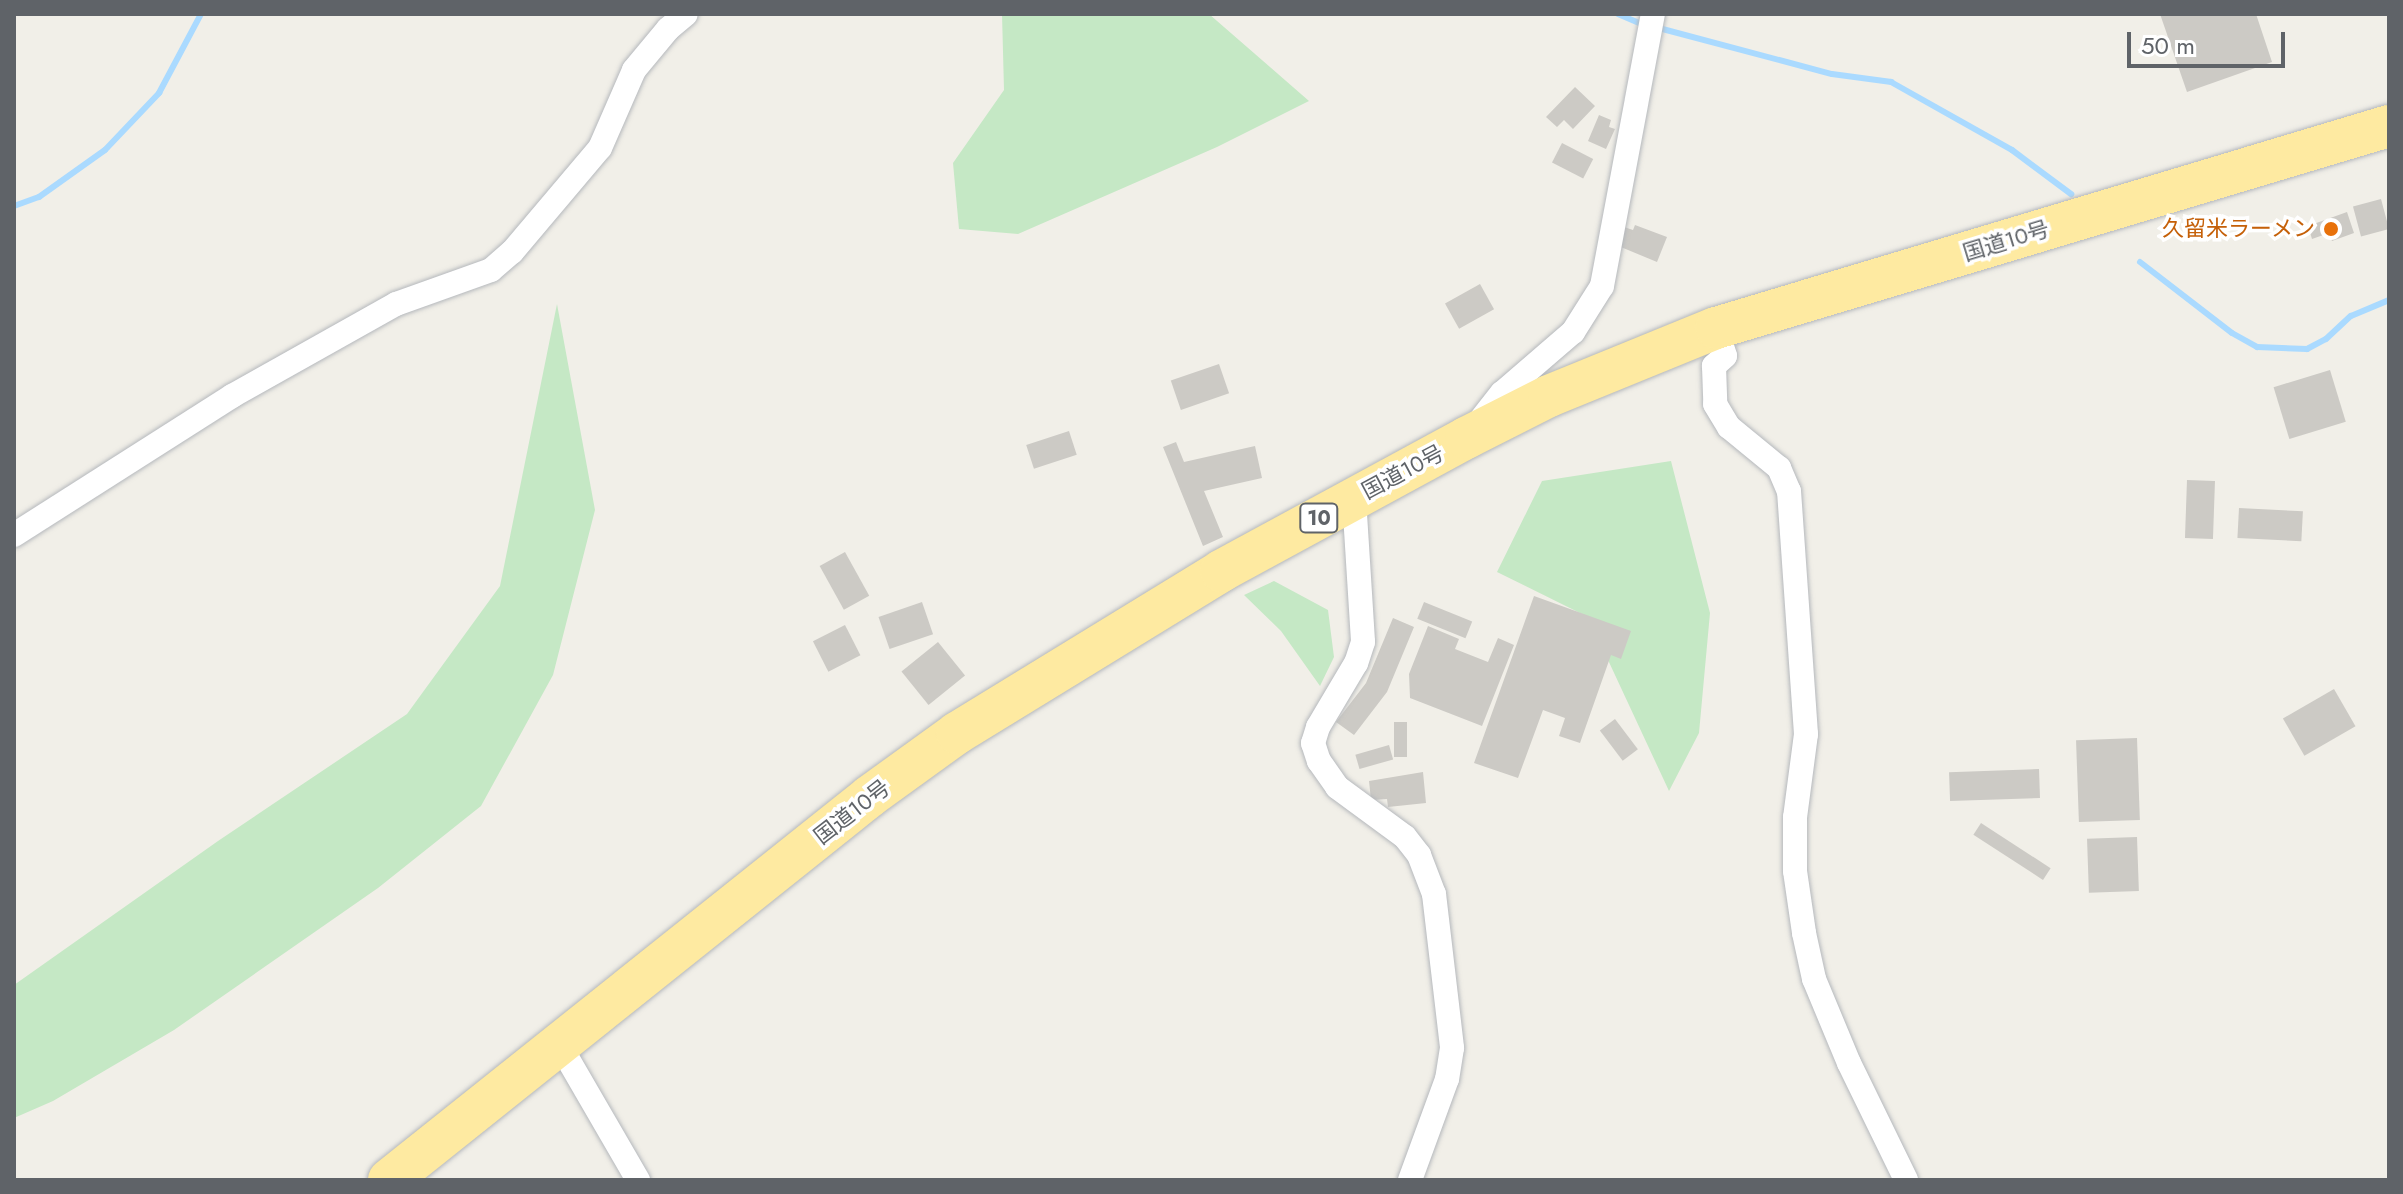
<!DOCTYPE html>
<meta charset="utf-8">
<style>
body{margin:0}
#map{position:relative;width:2403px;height:1194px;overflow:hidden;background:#f1efe8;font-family:Jost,"Noto Sans JP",sans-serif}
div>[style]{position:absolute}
.green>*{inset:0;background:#c5e8c5}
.stream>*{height:6px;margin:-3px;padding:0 3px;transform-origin:3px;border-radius:3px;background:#aadaff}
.building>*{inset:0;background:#cccac5;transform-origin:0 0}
.roads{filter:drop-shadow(0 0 2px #b5b8bc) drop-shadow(0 0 2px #b5b8bc)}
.minor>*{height:24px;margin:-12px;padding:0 12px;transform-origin:12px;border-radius:12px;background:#fff}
.trunk>*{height:42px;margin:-21px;padding:0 21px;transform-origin:21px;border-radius:21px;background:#feeaa1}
.dots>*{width:22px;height:22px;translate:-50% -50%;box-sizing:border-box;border:4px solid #fff;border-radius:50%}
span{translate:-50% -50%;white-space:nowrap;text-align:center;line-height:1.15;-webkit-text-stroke:7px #fff;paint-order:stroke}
.shield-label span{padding:2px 6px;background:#fff;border:2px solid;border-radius:6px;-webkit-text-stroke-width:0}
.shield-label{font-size:20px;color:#5f6368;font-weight:700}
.food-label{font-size:22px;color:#c56008}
.right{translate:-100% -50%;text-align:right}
.street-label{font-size:22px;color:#5f6368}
.frame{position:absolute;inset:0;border:16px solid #5f6368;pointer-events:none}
.scale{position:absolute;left:2127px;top:32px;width:158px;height:36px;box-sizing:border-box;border:4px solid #5f6368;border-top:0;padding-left:10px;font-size:24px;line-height:28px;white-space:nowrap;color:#5f6368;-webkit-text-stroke:6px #fff;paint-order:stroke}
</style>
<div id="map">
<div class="green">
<i style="clip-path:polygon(1002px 14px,1209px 14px,1309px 101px,1217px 147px,1018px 234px,959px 229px,953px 163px,1004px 90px)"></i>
<i style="clip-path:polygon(557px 304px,595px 510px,553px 675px,481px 806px,378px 888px,174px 1030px,53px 1101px,14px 1118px,14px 985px,218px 841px,407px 714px,500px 586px)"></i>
<i style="clip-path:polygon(1671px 461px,1710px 613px,1699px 733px,1669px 791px,1588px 617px,1497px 572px,1542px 481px)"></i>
<i style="clip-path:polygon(1274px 581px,1328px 610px,1334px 657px,1320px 686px,1281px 631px,1244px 595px)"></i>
</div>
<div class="stream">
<i style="left:1618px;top:14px;width:28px;rotate:23deg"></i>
<i style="left:1655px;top:27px;width:183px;rotate:14.9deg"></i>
<i style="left:1832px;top:74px;width:60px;rotate:7.7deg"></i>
<i style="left:1891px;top:82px;width:139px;rotate:29.3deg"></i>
<i style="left:2012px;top:150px;width:74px;rotate:36.7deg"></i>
<i style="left:14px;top:206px;width:27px;rotate:-20deg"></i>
<i style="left:39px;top:197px;width:81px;rotate:-35.5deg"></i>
<i style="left:105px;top:150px;width:79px;rotate:-46.5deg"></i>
<i style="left:159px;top:93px;width:89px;rotate:-62deg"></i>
<i style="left:2140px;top:262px;width:116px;rotate:37.7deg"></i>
<i style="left:2232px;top:333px;width:29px;rotate:29deg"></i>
<i style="left:2257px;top:347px;width:50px;rotate:2.3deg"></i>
<i style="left:2307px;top:349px;width:21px;rotate:-28deg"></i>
<i style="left:2326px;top:339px;width:34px;rotate:-43deg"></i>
<i style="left:2351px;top:316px;width:41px;rotate:-22.8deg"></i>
</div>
<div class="building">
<i style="clip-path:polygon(2160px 14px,2256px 14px,2272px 62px,2187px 92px)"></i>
<i style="clip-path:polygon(1575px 87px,1595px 106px,1573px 129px,1564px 120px,1557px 127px,1546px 117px)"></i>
<i style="clip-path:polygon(1599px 115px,1611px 120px,1609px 127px,1615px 129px,1606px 149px,1588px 141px)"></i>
<i style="left:1562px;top:143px;width:35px;height:22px;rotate:27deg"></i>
<i style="left:2381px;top:199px;width:31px;height:29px;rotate:75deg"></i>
<i style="clip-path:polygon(2347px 212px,2354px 233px,2332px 241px,2329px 233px,2312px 239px,2308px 226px)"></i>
<i style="clip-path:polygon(1635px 225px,1667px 237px,1657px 262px,1616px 245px,1624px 227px,1633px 230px)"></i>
<i style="left:1480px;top:284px;width:29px;height:40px;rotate:61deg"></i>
<i style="left:1219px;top:364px;width:31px;height:51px;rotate:71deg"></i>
<i style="left:2330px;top:370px;width:54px;height:59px;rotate:73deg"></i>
<i style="left:1069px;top:431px;width:25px;height:45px;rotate:72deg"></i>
<i style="clip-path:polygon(1176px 442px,1184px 462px,1255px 446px,1262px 478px,1204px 491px,1223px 537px,1203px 546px,1163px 447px)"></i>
<i style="left:2187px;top:480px;width:28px;height:58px;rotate:2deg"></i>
<i style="left:2239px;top:508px;width:64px;height:30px;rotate:3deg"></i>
<i style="left:845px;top:552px;width:50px;height:29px;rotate:61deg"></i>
<i style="clip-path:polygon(1534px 596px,1631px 631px,1621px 659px,1611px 655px,1580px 743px,1559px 736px,1565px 718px,1543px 710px,1518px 778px,1474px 763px)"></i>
<i style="left:922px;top:602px;width:34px;height:46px;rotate:71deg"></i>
<i style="left:1424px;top:602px;width:52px;height:18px;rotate:22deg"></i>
<i style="clip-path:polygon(1393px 618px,1414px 627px,1387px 692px,1354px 735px,1336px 722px,1366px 683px)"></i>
<i style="left:845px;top:625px;width:34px;height:36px;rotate:63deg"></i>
<i style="clip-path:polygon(1428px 626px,1459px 639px,1455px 649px,1488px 662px,1498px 638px,1514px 645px,1482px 726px,1410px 698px,1409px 674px)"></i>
<i style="left:938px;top:642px;width:43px;height:47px;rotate:51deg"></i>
<i style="left:2334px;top:689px;width:43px;height:59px;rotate:60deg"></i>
<i style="left:1615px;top:719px;width:38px;height:19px;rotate:53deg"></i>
<i style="left:1394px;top:722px;width:13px;height:35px"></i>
<i style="left:2137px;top:738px;width:82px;height:61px;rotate:88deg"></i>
<i style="left:1389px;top:745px;width:15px;height:35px;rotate:74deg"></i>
<i style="left:2039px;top:769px;width:29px;height:90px;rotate:88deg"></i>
<i style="clip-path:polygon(1423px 772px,1426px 803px,1388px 807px,1387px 799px,1371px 800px,1369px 781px)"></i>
<i style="left:1981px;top:823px;width:83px;height:14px;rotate:33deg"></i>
<i style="left:2137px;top:837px;width:54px;height:50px;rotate:88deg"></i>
</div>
<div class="roads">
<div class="minor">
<i style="left:1716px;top:328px;width:29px;rotate:72deg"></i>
<i style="left:1725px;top:356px;width:15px;rotate:138deg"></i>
<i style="left:1714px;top:366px;width:38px;rotate:88deg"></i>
<i style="left:1715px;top:404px;width:27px;rotate:59deg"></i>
<i style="left:1729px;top:427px;width:65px;rotate:39.4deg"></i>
<i style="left:1779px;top:468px;width:25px;rotate:67deg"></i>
<i style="left:1789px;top:491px;width:244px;rotate:86deg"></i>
<i style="left:1806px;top:734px;width:84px;rotate:97.5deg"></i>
<i style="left:1795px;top:817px;width:54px;rotate:90deg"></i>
<i style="left:1795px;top:871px;width:63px;rotate:81.7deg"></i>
<i style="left:1804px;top:933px;width:47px;rotate:77.7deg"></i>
<i style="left:1814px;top:979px;width:91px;rotate:67.4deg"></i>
<i style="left:1849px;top:1063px;width:130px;rotate:64deg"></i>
<i style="left:1479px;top:422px;width:37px;rotate:-52deg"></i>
<i style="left:1502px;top:393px;width:94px;rotate:-40.7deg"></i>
<i style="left:1573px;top:332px;width:54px;rotate:-57.8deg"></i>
<i style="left:1602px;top:286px;width:277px;rotate:-79.4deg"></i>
<i style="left:1354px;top:498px;width:144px;rotate:86.4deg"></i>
<i style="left:1363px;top:642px;width:22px;rotate:108deg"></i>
<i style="left:1356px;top:663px;width:74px;rotate:120.7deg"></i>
<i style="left:1318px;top:727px;width:17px;rotate:107deg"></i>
<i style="left:1313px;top:743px;width:19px;rotate:72deg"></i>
<i style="left:1319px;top:761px;width:32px;rotate:55deg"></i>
<i style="left:1337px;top:787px;width:84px;rotate:36.3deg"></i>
<i style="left:1405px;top:837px;width:23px;rotate:52deg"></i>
<i style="left:1419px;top:855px;width:42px;rotate:69deg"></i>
<i style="left:1434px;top:894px;width:155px;rotate:83.3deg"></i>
<i style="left:1452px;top:1048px;width:31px;rotate:99deg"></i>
<i style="left:1447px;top:1079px;width:108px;rotate:110.1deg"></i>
<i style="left:14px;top:535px;width:259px;rotate:-32.5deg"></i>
<i style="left:232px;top:396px;width:188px;rotate:-29.3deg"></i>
<i style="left:396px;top:304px;width:101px;rotate:-19.7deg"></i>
<i style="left:491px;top:270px;width:28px;rotate:-41deg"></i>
<i style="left:512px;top:252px;width:136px;rotate:-49.8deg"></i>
<i style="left:600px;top:148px;width:85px;rotate:-66.4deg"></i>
<i style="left:634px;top:70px;width:53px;rotate:-50.3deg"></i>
<i style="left:668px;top:29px;width:23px;rotate:-40deg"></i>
<i style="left:558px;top:1042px;width:160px;rotate:59.9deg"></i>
</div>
<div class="trunk">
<i style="left:389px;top:1180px;width:615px;rotate:-38.6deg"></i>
<i style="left:870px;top:796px;width:107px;rotate:-35.9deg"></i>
<i style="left:957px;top:733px;width:310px;rotate:-31.5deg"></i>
<i style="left:1221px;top:571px;width:279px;rotate:-28.5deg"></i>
<i style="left:1466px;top:438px;width:93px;rotate:-26.8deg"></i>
<i style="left:1549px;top:396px;width:180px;rotate:-22.2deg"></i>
<i style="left:1716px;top:328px;width:703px;rotate:-16.71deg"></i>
</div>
</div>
<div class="dots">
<i style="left:2331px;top:229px;background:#e8710a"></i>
</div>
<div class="shield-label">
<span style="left:1319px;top:518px">10</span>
</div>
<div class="food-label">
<span class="right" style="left:2315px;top:229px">久留米ラーメン</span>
</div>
<div class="street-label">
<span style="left:2006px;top:241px;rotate:-17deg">国道10号</span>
<span style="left:1403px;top:472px;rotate:-28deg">国道10号</span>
<span style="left:852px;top:812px;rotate:-38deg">国道10号</span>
</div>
<div class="frame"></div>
<div class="scale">50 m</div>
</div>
